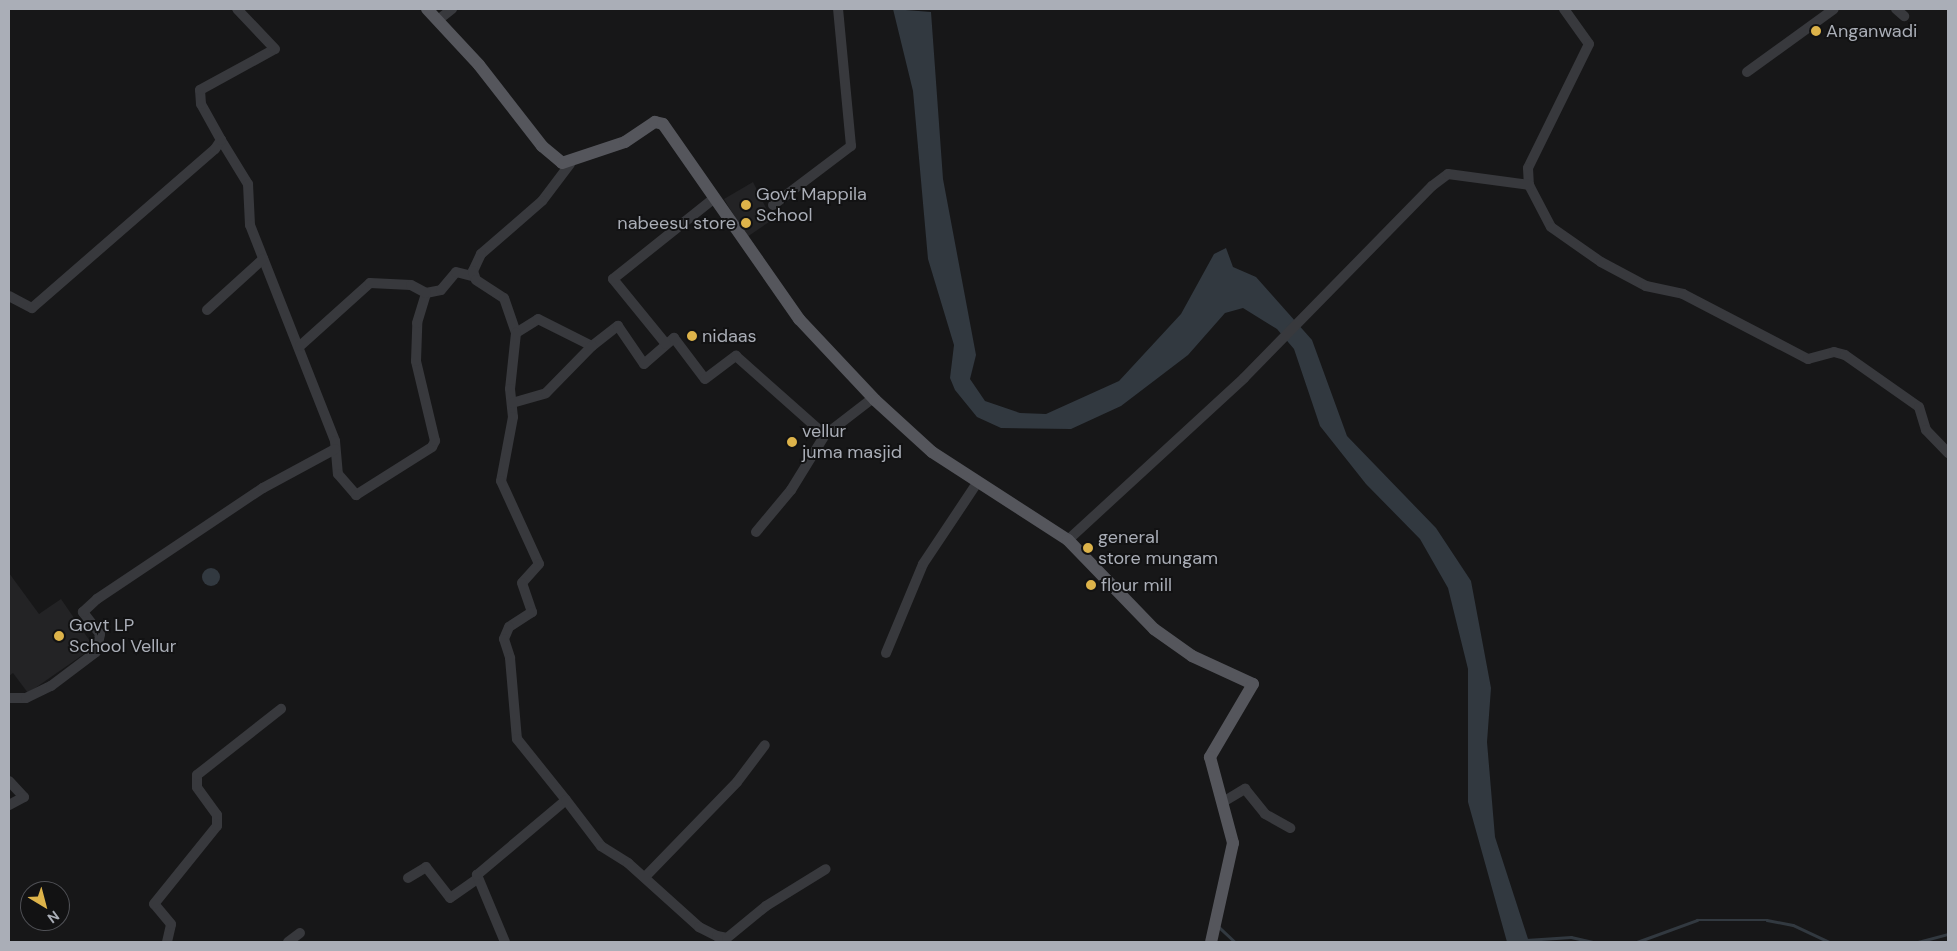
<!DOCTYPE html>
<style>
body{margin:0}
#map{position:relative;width:1957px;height:951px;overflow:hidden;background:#171718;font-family:"DM Sans",sans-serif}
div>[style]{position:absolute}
.built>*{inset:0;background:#232325}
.water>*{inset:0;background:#323940}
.round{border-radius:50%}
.stream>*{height:2.5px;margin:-1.25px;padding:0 1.25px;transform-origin:1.25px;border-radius:1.25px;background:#323940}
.minor>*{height:10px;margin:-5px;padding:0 5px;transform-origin:5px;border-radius:5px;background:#38393d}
.major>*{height:12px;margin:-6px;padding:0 6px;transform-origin:6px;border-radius:6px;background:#55565c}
.dots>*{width:14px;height:14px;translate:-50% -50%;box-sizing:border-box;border:2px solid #121213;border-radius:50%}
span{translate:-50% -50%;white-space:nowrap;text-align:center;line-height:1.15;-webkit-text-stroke:4px #121213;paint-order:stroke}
.poi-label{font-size:18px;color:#aaaeb7}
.left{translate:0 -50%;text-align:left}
.right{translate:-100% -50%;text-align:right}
.frame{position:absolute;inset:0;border:10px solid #aaaeb7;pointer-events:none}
.north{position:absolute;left:20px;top:881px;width:50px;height:50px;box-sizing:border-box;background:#121213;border:1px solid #4f5055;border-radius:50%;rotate:143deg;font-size:14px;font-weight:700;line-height:20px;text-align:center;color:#aaaeb7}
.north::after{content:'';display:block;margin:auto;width:18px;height:22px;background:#ddb34a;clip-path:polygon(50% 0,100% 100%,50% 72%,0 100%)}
</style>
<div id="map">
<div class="built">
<i style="clip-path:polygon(753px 182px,772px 220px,747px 237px,724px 199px)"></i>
<i style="clip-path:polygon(9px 573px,39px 614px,61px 599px,94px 647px,28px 693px,13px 673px,9px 676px)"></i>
</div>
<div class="water">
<i style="clip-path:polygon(893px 9px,931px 12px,943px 179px,976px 355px,970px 379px,985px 401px,1020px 413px,1046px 414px,1119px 381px,1181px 314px,1214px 254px,1226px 248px,1233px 267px,1256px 277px,1312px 340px,1347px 436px,1436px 528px,1471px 581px,1491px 688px,1487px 742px,1495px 837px,1529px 942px,1507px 942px,1468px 802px,1468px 669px,1448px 588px,1420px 539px,1366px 484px,1320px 426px,1294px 349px,1277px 329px,1243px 308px,1225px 313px,1188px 355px,1121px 406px,1071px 429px,1001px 428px,977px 417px,955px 390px,950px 378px,954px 345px,928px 259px,913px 91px)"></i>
<i class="round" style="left:202px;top:568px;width:18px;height:18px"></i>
</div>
<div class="stream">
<i style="left:1219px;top:927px;width:22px;rotate:43deg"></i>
<i style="left:1526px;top:940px;width:45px;rotate:-3.8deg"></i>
<i style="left:1571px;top:937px;width:22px;rotate:13deg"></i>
<i style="left:1637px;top:942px;width:64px;rotate:-20.1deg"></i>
<i style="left:1697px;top:920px;width:70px"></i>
<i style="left:1767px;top:920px;width:26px;rotate:11deg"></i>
<i style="left:1793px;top:925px;width:40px;rotate:25deg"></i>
<i style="left:1918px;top:942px;width:31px;rotate:-15deg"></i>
</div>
<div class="minor">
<i style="left:1564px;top:9px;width:43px;rotate:54.5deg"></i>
<i style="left:1589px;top:44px;width:138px;rotate:116.2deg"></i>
<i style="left:1528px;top:168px;width:17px;rotate:87deg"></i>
<i style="left:1529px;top:185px;width:47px;rotate:62.4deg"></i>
<i style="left:1551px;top:227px;width:61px;rotate:35deg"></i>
<i style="left:1601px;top:262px;width:51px;rotate:28.1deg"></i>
<i style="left:1646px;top:286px;width:38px;rotate:12deg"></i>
<i style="left:1683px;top:294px;width:141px;rotate:27.5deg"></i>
<i style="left:1808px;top:359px;width:27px;rotate:-15deg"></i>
<i style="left:1834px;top:352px;width:11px;rotate:15deg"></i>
<i style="left:1845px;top:355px;width:90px;rotate:35.1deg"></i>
<i style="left:1919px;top:407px;width:24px;rotate:73deg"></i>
<i style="left:1926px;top:430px;width:32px;rotate:46deg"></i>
<i style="left:1896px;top:9px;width:11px;rotate:41deg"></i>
<i style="left:438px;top:20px;width:18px;rotate:-38deg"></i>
<i style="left:1747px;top:72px;width:107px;rotate:-35.9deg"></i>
<i style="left:221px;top:140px;width:52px;rotate:58.5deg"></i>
<i style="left:248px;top:184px;width:41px;rotate:87.2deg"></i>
<i style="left:250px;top:225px;width:232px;rotate:68.5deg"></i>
<i style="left:335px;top:441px;width:33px;rotate:85deg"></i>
<i style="left:338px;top:474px;width:28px;rotate:49deg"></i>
<i style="left:356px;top:495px;width:90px;rotate:-32.3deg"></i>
<i style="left:432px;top:447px;width:7px;rotate:-63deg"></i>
<i style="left:435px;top:441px;width:82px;rotate:-103.4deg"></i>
<i style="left:416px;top:361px;width:38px;rotate:-88deg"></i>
<i style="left:417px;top:323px;width:31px;rotate:-73deg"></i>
<i style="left:426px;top:293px;width:15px;rotate:-11deg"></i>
<i style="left:441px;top:290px;width:23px;rotate:-50deg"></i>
<i style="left:456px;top:272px;width:16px;rotate:14deg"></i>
<i style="left:570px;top:164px;width:46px;rotate:127.1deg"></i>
<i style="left:542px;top:201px;width:81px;rotate:139deg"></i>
<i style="left:481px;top:254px;width:19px;rotate:115deg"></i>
<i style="left:473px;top:271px;width:9px;rotate:72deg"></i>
<i style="left:476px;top:280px;width:33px;rotate:33deg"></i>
<i style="left:504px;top:298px;width:37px;rotate:71deg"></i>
<i style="left:516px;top:333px;width:26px;rotate:-32deg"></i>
<i style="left:538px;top:319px;width:60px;rotate:26.6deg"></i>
<i style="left:592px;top:346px;width:33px;rotate:-38deg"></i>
<i style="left:618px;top:326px;width:46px;rotate:55.6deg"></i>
<i style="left:644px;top:364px;width:40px;rotate:-41deg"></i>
<i style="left:674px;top:338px;width:51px;rotate:52.9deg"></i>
<i style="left:705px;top:379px;width:39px;rotate:-37deg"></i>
<i style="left:736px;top:356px;width:119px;rotate:41.6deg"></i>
<i style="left:825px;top:435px;width:61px;rotate:-37.6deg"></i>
<i style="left:773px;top:205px;width:98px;rotate:-37.1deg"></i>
<i style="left:851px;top:146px;width:138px;rotate:-95.4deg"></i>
<i style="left:9px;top:296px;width:26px;rotate:28deg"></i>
<i style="left:32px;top:308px;width:242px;rotate:-41deg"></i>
<i style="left:215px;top:149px;width:11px;rotate:-56deg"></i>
<i style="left:221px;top:140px;width:41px;rotate:-119.1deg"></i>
<i style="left:201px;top:104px;width:14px;rotate:-94deg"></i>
<i style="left:200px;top:90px;width:85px;rotate:-28.7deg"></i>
<i style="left:275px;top:49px;width:55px;rotate:-133.5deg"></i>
<i style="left:207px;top:310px;width:76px;rotate:-42.3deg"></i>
<i style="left:516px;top:333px;width:56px;rotate:96.1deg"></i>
<i style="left:510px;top:389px;width:28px;rotate:84deg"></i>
<i style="left:513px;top:417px;width:65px;rotate:100.6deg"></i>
<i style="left:501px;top:481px;width:91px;rotate:65.4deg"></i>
<i style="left:539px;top:564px;width:25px;rotate:132deg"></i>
<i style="left:522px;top:583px;width:31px;rotate:71deg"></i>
<i style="left:532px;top:612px;width:27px;rotate:147deg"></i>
<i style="left:509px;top:627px;width:13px;rotate:113deg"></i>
<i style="left:504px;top:639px;width:20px;rotate:72deg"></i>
<i style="left:510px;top:658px;width:81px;rotate:85.1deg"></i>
<i style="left:517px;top:739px;width:78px;rotate:51.2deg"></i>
<i style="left:666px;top:344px;width:84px;rotate:-129.2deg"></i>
<i style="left:613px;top:279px;width:127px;rotate:-38.6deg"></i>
<i style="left:300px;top:346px;width:94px;rotate:-42deg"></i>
<i style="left:370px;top:283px;width:41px;rotate:2.8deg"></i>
<i style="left:411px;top:285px;width:17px;rotate:28deg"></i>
<i style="left:512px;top:403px;width:35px;rotate:-16deg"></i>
<i style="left:546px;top:393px;width:66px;rotate:-45.6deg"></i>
<i style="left:756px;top:532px;width:55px;rotate:-50.2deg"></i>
<i style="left:791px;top:490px;width:65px;rotate:-58.3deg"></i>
<i style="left:1068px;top:540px;width:239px;rotate:-42.6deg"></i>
<i style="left:1244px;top:378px;width:269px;rotate:-45.6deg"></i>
<i style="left:1432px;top:186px;width:20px;rotate:-37deg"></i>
<i style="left:1448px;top:174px;width:82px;rotate:7.7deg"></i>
<i style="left:886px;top:653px;width:96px;rotate:-67.4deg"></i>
<i style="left:923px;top:564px;width:97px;rotate:-56.3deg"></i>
<i style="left:9px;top:698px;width:17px"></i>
<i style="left:26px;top:698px;width:28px;rotate:-26deg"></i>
<i style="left:51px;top:686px;width:56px;rotate:-37.1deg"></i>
<i style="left:96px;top:652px;width:18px;rotate:-77deg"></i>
<i style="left:100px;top:634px;width:28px;rotate:-128deg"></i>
<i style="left:83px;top:612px;width:19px;rotate:-43deg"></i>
<i style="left:97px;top:599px;width:200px;rotate:-33.8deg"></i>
<i style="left:263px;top:488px;width:82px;rotate:-28.4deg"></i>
<i style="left:9px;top:781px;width:22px;rotate:47deg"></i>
<i style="left:24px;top:797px;width:17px;rotate:152deg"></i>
<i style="left:1223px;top:802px;width:26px;rotate:-31deg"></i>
<i style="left:1245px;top:789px;width:32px;rotate:51deg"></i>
<i style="left:1265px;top:814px;width:29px;rotate:29deg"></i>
<i style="left:645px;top:877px;width:132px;rotate:-45.9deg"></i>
<i style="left:737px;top:782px;width:46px;rotate:-52.9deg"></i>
<i style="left:408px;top:878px;width:21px;rotate:-31deg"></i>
<i style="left:426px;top:867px;width:39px;rotate:52deg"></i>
<i style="left:450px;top:898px;width:32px;rotate:-35deg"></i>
<i style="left:167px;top:942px;width:18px;rotate:-77deg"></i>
<i style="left:171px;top:924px;width:26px;rotate:-130deg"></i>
<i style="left:154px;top:904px;width:100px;rotate:-51.1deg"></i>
<i style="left:217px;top:826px;width:11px;rotate:-90deg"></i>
<i style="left:217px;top:815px;width:34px;rotate:-126deg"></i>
<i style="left:197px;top:787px;width:12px;rotate:-90deg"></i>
<i style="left:197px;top:775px;width:107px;rotate:-38.2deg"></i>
<i style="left:288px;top:942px;width:15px;rotate:-37deg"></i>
<i style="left:505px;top:942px;width:73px;rotate:-112.7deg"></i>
<i style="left:477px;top:875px;width:116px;rotate:-40.1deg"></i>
<i style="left:566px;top:800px;width:58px;rotate:52.7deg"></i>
<i style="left:601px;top:846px;width:32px;rotate:32deg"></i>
<i style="left:628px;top:863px;width:96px;rotate:42deg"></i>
<i style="left:699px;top:927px;width:20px;rotate:27deg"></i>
<i style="left:717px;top:936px;width:10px;rotate:11deg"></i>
<i style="left:727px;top:938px;width:50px;rotate:-39.4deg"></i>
<i style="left:766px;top:906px;width:70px;rotate:-31.7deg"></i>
</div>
<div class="major">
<i style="left:427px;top:9px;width:76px;rotate:47.1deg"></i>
<i style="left:479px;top:65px;width:103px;rotate:52.1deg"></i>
<i style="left:542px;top:146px;width:26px;rotate:40deg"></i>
<i style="left:562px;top:163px;width:66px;rotate:-18.4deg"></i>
<i style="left:625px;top:142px;width:36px;rotate:-34deg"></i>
<i style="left:655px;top:122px;width:8px;rotate:14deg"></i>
<i style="left:663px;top:124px;width:238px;rotate:55.1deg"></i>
<i style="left:799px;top:319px;width:111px;rotate:46.8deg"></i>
<i style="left:875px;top:400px;width:77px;rotate:42.4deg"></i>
<i style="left:932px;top:452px;width:162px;rotate:32.9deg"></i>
<i style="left:1068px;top:540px;width:124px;rotate:46deg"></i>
<i style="left:1154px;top:629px;width:47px;rotate:35.4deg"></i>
<i style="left:1192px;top:656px;width:67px;rotate:24.7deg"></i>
<i style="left:1253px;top:684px;width:85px;rotate:120.5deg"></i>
<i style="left:1210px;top:757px;width:89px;rotate:75deg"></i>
<i style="left:1233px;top:843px;width:101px;rotate:102.5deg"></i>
</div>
<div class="dots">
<i style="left:1816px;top:31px;background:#ddb34a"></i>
<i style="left:746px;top:205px;background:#ddb34a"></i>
<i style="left:746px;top:223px;background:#ddb34a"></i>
<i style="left:692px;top:336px;background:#ddb34a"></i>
<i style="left:792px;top:442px;background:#ddb34a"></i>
<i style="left:1088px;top:548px;background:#ddb34a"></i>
<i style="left:1091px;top:585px;background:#ddb34a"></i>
<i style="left:59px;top:636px;background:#ddb34a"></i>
</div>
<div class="poi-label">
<span class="left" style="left:1826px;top:31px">Anganwadi</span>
<span class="left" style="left:756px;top:205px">Govt Mappila<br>School</span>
<span class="right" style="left:736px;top:223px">nabeesu store</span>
<span class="left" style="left:702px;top:336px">nidaas</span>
<span class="left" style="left:802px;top:442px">vellur<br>juma masjid</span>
<span class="left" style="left:1098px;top:548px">general<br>store mungam</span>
<span class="left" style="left:1101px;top:585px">flour mill</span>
<span class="left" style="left:69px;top:636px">Govt LP<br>School Vellur</span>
</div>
<div class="frame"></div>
<div class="north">N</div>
</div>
